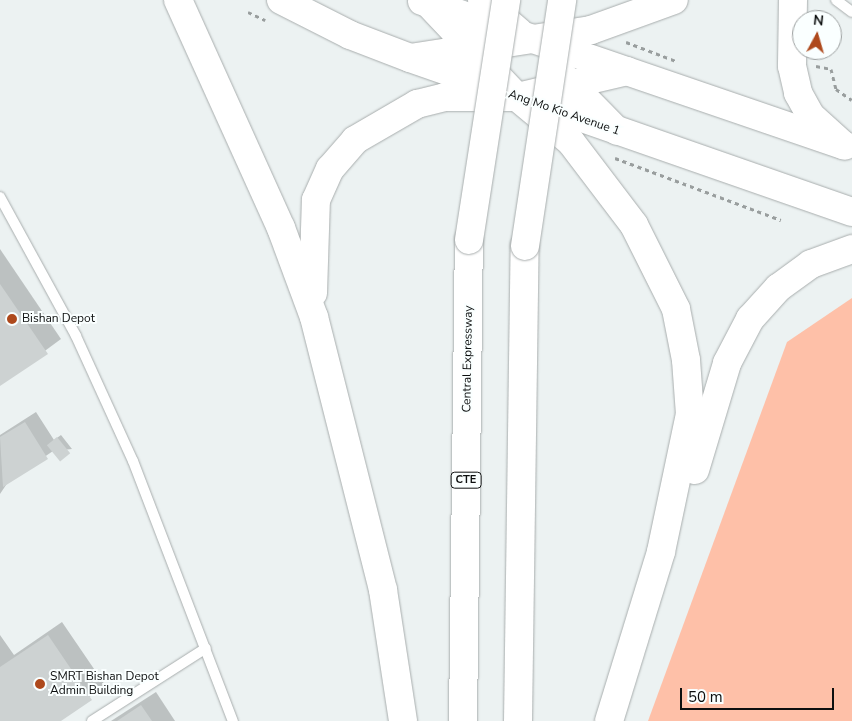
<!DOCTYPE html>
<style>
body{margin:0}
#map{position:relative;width:852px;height:721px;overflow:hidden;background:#ecf2f2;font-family:"Nunito Sans",sans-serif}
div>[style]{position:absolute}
.green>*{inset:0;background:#fec0a8}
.shadow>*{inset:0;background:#0003}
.building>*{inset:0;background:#cdd2d2;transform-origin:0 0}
.path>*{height:3px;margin-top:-1.5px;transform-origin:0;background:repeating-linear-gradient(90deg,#999e9e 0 4px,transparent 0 8px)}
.roads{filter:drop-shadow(0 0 1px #a8adad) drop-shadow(0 0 1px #a8adad)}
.lane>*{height:10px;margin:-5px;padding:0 5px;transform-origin:5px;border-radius:5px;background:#fff}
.primary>*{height:28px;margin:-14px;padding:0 14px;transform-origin:14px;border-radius:14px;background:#fff}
.highway>*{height:28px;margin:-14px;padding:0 14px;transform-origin:14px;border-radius:14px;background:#fff}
.bridges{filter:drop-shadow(0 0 1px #a8adad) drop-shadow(0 0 1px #a8adad)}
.highway-bridge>*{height:28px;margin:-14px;padding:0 14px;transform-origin:14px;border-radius:14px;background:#fff}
.dots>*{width:14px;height:14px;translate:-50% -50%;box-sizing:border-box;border:2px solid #faffff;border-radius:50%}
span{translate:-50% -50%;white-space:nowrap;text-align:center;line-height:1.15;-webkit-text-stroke:4px #faffff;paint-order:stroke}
.shield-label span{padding:1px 4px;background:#faffff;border:1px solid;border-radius:4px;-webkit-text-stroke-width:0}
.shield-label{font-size:11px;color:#0d0f0f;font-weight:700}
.street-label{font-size:12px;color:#0d0f0f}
.poi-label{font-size:12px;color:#0d0f0f}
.left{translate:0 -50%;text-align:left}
.north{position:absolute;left:792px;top:10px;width:50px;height:50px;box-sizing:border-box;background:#faffff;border:1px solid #9b9f9f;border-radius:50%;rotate:6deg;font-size:14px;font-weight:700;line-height:20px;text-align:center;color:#0d0f0f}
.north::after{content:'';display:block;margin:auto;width:18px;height:22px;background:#ae491c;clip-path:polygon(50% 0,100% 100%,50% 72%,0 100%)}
.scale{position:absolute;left:680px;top:688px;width:154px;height:22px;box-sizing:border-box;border:2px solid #0d0f0f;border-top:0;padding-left:6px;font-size:15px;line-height:18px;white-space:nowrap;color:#0d0f0f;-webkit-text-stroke:4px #faffff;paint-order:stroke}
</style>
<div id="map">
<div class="green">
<i style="clip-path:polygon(852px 298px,852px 721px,648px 721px,787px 342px)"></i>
</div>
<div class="shadow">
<i style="clip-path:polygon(0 249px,61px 339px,0 384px)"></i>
<i style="clip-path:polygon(36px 412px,54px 440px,61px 435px,72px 449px,53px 451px,8px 482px,0 494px,0 435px)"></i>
<i style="clip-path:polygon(62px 622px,105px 685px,58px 721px,0 721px,0 635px,14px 655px)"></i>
<i style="clip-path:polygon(156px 692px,175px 721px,111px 721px)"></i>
</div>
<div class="building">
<i style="clip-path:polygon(0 284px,48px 354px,0 386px)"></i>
<i style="clip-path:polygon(25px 422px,48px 459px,3px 487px,0 437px)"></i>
<i style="left:57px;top:437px;width:21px;height:13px;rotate:51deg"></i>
<i style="clip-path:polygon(48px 635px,92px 700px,61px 721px,0 721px,0 667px)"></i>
<i style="clip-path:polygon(141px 705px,152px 721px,117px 721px)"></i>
</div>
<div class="path">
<i style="left:248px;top:12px;width:19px;rotate:25deg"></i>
<i style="left:626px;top:42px;width:53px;rotate:20.8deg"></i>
<i style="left:816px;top:66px;width:15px;rotate:11deg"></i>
<i style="left:831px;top:69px;width:21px;rotate:76deg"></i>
<i style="left:836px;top:89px;width:19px;rotate:35deg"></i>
<i style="left:615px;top:158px;width:177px;rotate:20.5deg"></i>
</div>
<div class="roads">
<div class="lane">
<i style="left:836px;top:0;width:20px;rotate:37deg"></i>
<i style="left:0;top:197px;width:158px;rotate:61.3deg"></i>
<i style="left:76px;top:336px;width:137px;rotate:65.5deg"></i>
<i style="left:133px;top:461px;width:279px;rotate:69deg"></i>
<i style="left:92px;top:721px;width:135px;rotate:-32.6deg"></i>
</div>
<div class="primary">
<i style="left:281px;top:0;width:77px;rotate:26.9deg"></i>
<i style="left:350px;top:35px;width:64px;rotate:21deg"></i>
<i style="left:410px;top:58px;width:468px;rotate:19.2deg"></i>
<i style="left:422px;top:1px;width:447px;rotate:18.9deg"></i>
</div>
<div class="highway">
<i style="left:178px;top:0;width:250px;rotate:65.7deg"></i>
<i style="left:281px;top:228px;width:95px;rotate:69.7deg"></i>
<i style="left:314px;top:317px;width:282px;rotate:75.8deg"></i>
<i style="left:383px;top:590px;width:133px;rotate:81.3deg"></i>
<i style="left:482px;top:0;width:49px;rotate:40.9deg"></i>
<i style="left:793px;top:0;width:66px;rotate:90.9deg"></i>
<i style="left:792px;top:66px;width:28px;rotate:77deg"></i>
<i style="left:798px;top:93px;width:26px;rotate:61deg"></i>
<i style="left:811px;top:116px;width:43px;rotate:42.2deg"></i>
<i style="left:429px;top:4px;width:128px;rotate:46.6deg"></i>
<i style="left:517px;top:97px;width:70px;rotate:39.8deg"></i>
<i style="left:571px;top:142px;width:104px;rotate:52.8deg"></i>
<i style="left:634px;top:225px;width:94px;rotate:63.4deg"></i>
<i style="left:676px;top:309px;width:52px;rotate:78.9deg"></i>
<i style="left:686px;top:360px;width:54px;rotate:85.8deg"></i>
<i style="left:690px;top:414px;width:141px;rotate:101.9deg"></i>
<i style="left:661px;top:552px;width:177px;rotate:107.1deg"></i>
<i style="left:410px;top:58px;width:183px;rotate:-8.8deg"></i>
<i style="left:591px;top:30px;width:88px;rotate:-19.9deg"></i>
<i style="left:560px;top:73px;width:81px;rotate:45.5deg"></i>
<i style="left:313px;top:293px;width:93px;rotate:-88.2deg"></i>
<i style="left:316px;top:200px;width:34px;rotate:-66deg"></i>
<i style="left:330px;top:169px;width:38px;rotate:-49deg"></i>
<i style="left:355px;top:140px;width:72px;rotate:-30.1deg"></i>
<i style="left:417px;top:104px;width:29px;rotate:-14deg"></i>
<i style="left:445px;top:97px;width:72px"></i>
<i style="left:517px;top:97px;width:113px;rotate:-13.3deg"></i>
<i style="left:695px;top:470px;width:112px;rotate:-73.3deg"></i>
<i style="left:727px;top:363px;width:50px;rotate:-62.4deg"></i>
<i style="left:750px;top:319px;width:42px;rotate:-47.9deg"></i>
<i style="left:778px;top:288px;width:41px;rotate:-36deg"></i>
<i style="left:811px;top:264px;width:44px;rotate:-20.1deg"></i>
<i style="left:463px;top:721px;width:481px;rotate:-89.3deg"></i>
<i style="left:518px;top:721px;width:475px;rotate:-89.2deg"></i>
</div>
</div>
<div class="bridges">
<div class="highway-bridge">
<i style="left:469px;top:240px;width:243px;rotate:-81.2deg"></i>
<i style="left:525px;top:246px;width:249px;rotate:-81.4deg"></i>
</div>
</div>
<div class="dots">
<i style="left:12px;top:319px;background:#ae491c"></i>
<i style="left:40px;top:684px;background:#ae491c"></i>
</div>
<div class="shield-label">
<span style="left:466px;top:480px">CTE</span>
</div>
<div class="street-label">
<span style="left:564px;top:113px;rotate:19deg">Ang Mo Kio Avenue 1</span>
<span style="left:468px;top:359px;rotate:-89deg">Central Expressway</span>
</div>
<div class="poi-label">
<span class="left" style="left:22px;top:319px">Bishan Depot</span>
<span class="left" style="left:50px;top:684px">SMRT Bishan Depot<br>Admin Building</span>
</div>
<div class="north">N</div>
<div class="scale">50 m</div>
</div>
